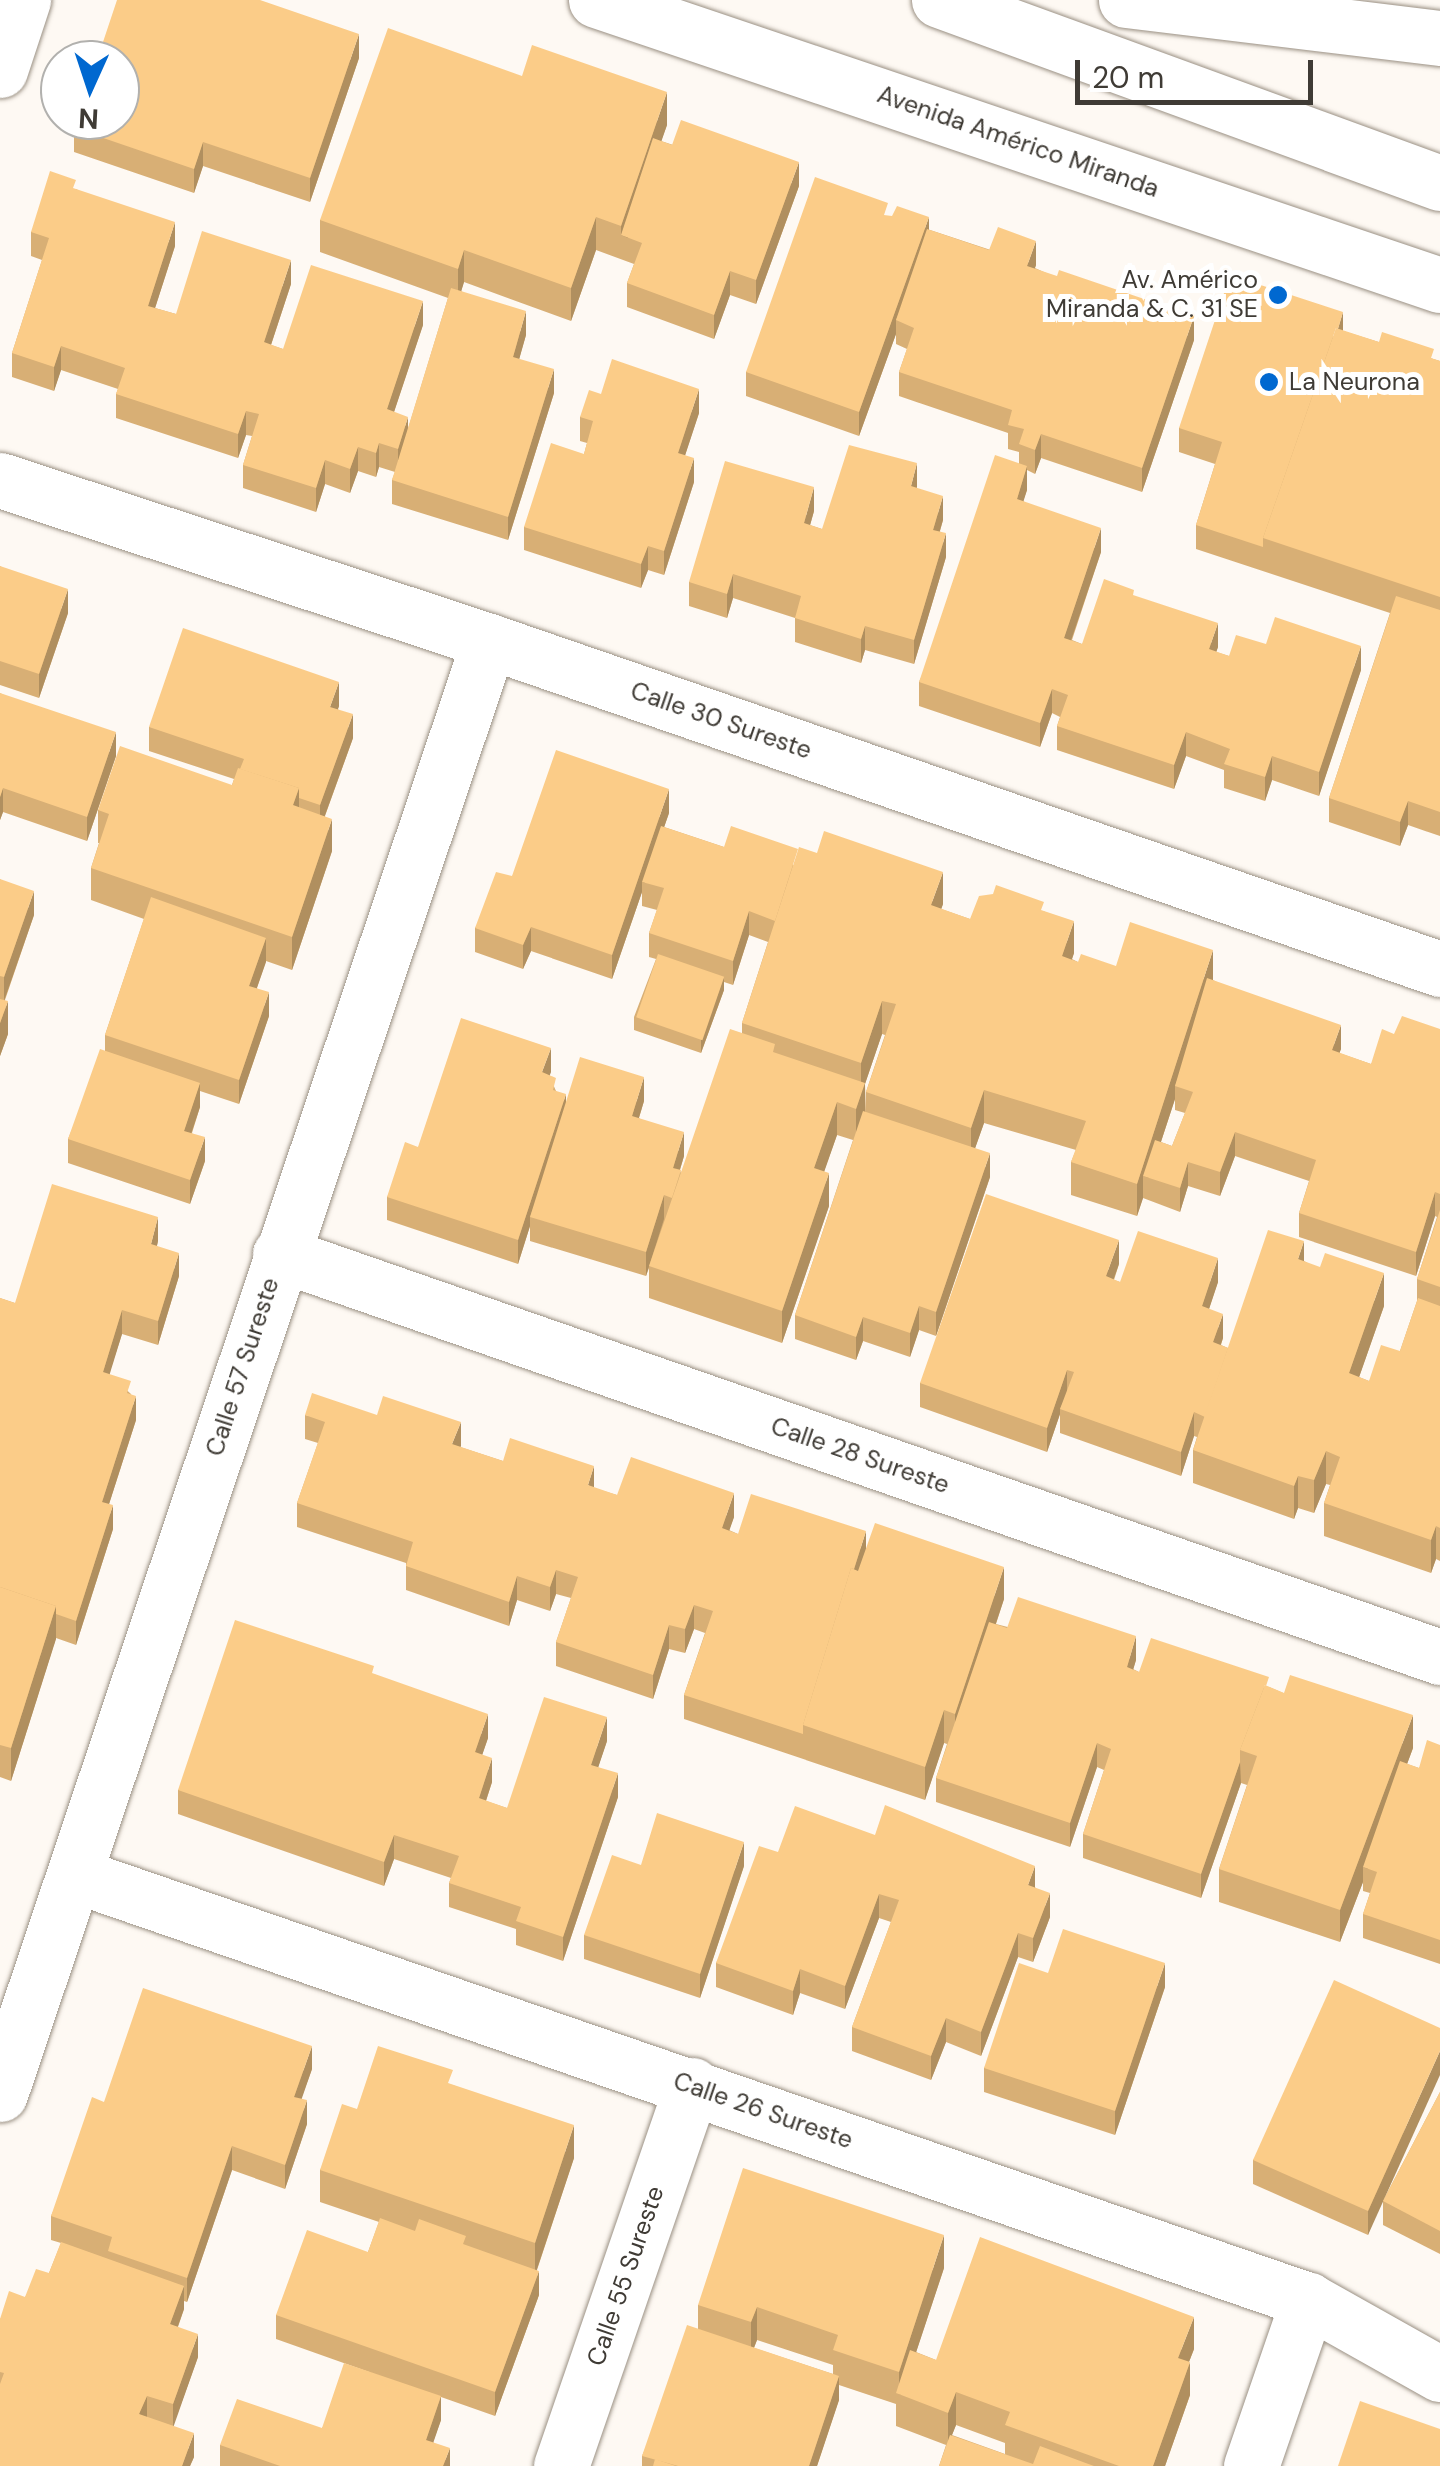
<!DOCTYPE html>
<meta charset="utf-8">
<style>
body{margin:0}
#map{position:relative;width:1440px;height:2466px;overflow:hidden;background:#fef9f3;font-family:"DM Sans",sans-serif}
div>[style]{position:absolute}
.roads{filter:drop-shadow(0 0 2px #9a9083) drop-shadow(0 0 2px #9a9083)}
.street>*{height:55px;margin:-27.5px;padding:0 27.5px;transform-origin:27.5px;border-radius:27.5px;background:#fff}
.secondary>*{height:55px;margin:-27.5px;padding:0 27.5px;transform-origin:27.5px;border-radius:27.5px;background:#fff}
.wall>*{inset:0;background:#d8af75}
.shaded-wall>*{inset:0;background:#b08f5f}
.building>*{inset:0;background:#fbcc88;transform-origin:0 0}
.dots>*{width:28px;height:28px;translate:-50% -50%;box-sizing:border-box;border:5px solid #fff;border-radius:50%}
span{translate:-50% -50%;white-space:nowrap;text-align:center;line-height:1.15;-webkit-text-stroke:10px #fff;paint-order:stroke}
.street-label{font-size:25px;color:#3f3b35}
.poi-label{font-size:25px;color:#3f3b35}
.right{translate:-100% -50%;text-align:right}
.left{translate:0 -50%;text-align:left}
.north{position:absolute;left:40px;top:40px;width:100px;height:100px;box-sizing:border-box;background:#fff;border:2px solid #b2b1ae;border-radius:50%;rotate:183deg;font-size:28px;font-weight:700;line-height:40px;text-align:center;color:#3f3b35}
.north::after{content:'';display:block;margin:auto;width:35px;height:45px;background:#0068d0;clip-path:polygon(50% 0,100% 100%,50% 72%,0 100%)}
.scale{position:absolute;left:1075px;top:60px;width:238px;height:45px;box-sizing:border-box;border:5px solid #3f3b35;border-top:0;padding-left:12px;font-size:30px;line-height:35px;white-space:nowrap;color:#3f3b35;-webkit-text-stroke:8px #fff;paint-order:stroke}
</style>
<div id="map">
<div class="roads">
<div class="street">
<i style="left:1126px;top:0;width:316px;rotate:6.9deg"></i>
<i style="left:0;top:70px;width:74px;rotate:-71.8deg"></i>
<i style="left:0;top:480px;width:515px;rotate:18.22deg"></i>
<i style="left:489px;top:641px;width:1006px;rotate:19.03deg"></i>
<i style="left:280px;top:1254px;width:1228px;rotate:19.16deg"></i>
<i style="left:75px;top:1875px;width:1304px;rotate:19.02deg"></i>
<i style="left:1308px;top:2300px;width:151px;rotate:29.3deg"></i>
<i style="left:0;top:2094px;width:1533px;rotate:-71.4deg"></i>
<i style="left:561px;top:2466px;width:403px;rotate:-71deg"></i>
<i style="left:1251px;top:2466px;width:176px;rotate:-71deg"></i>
</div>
<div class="secondary">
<i style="left:596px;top:0;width:891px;rotate:18.66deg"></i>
<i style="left:939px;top:0;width:533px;rotate:20.07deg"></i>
</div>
</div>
<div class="wall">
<i style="clip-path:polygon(359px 58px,310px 202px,203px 166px,194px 193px,74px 152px,74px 128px)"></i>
<i style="clip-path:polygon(522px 76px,667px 125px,661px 141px,799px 186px,756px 304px,730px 295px,714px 339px,627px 307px,627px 283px,634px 264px,596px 250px,571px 321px,464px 282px,461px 291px,526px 335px,519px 359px,554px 393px,508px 540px,392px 504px,392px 480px,395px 472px,379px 467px,376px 477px,358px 471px,350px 493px,325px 484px,316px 512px,243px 488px,243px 465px,252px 436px,246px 435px,238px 458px,116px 418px,116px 394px,118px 389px,61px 370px,54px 391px,12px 377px,12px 353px,42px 260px,31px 256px,31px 232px,76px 189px,175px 246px,155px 308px,176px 314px,291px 284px,271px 345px,283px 349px,423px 325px,394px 412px,408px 429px,448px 298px,320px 252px,320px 220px)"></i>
<i style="clip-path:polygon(888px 216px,1036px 265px,1035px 268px,1194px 340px,1142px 492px,1041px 458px,1035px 474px,1027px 470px,1027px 490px,1023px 501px,1101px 552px,1072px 640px,1082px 644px,1134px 596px,1218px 647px,1216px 652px,1229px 656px,1266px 644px,1361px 670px,1319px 796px,1272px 780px,1265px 801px,1224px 788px,1224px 770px,1186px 756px,1174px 789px,1057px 750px,1057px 726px,1060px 717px,1052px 713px,1040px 747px,919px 706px,919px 682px,1019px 464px,1019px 452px,1008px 449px,1008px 433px,899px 396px,899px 372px,907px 349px,896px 344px,896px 334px,859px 436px,746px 396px,746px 372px)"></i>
<i style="clip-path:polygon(1343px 331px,1440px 361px,1440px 836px,1408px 825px,1400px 846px,1329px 822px,1329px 798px,1390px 613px,1196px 549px,1196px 525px,1215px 464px,1179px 452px,1179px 428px)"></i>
<i style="clip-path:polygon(601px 394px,699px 413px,685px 455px,694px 482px,664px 575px,648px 570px,641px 588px,524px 550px,524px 527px,584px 454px,587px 443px,580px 441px,580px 417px)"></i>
<i style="clip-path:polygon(917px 488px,943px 520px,940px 531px,946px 557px,914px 664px,865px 650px,861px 663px,795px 642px,795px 618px,733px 598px,727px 618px,689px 606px,689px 582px,814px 511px,810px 525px,822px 529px)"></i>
<i style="clip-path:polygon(0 566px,68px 613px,39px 698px,0 685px)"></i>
<i style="clip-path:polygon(0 693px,116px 756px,87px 841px,3px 812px,0 820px)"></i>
<i style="clip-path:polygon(339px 706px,338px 709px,353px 738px,325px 816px,332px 851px,292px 970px,266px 961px,257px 988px,269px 1016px,239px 1104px,200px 1091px,200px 1107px,192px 1133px,205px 1161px,190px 1204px,68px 1163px,68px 1139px,105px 1051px,105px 1035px,144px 919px,91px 900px,91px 868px,99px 843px,98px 843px,98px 810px,232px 785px,234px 779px,149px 751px,149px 727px)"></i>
<i style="clip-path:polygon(evenodd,669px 813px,664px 827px,724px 847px,943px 904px,941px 909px,970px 919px,1044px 911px,1074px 953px,1072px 959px,1078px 962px,1213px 980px,1341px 1049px,1339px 1053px,1371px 1064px,1394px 1034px,1440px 1029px,1440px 1561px,1436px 1559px,1431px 1573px,1324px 1536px,1324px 1503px,1330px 1485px,1326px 1484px,1314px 1513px,1298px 1508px,1294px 1519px,1193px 1483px,1193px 1450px,1197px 1437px,1194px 1436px,1181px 1476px,1060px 1433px,1060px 1414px,1047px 1452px,920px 1407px,920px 1383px,1119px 1264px,1114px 1280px,1120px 1282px,1218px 1282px,1209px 1309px,1223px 1338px,1221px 1345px,1228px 1348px,1304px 1261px,1384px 1306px,1359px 1377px,1369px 1381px,1400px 1351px,1417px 1301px,1417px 1279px,1437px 1217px,1435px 1216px,1416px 1276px,1299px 1237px,1299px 1213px,1309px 1181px,1235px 1156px,1220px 1196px,1188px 1186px,1180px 1212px,1143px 1198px,1137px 1216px,1071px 1195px,1071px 1162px,1076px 1150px,984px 1123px,975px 1148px,990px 1177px,936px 1336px,919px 1330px,910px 1357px,863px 1341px,856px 1360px,795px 1339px,795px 1315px,853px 1140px,837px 1135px,824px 1171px,829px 1206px,782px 1343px,649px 1298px,649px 1268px,646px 1276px,530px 1241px,530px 1226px,518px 1264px,387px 1220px,387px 1197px,418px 1147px,551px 1072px,549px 1075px,556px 1091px,566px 1104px,644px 1101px,639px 1118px,684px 1156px,680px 1170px,681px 1173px,742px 1033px,742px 1023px,768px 942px,749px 935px,733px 985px,724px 982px,724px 990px,701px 1053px,634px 1030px,634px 1017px,656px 959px,649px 957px,649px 933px,657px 910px,642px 906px,642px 892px,612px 979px,531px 951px,523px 969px,475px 952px,475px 928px,512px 876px,669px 813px,882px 1034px,885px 1035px,866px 1092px,866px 1112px,865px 1084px,882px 1034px,669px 813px,1175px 1099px,1175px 1110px,1185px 1113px,1172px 1146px,1161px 1142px,1175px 1099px)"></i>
<i style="clip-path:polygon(0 879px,34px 915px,5px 1000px,8px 1034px,0 1056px)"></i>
<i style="clip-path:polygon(158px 1241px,157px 1246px,179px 1276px,158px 1345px,122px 1334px,109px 1374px,131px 1394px,136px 1420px,109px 1504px,113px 1529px,76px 1645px,56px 1638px,11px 1781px,0 1777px,0 1298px,15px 1303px)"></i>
<i style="clip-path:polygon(305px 1415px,460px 1447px,503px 1461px,617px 1495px,734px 1517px,729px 1530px,738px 1534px,866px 1549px,1004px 1599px,996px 1624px,1136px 1660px,1133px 1669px,1139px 1672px,1269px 1687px,1413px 1748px,1407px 1764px,1419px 1768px,1440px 1745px,1440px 1964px,1363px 1938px,1363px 1914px,1370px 1893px,1363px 1891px,1363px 1882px,1340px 1942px,1219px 1902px,1219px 1869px,1247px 1785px,1241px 1783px,1201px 1898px,1083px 1858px,1083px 1834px,1104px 1770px,1097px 1767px,1070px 1847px,936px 1802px,936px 1778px,947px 1744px,944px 1743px,925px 1800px,684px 1719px,684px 1695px,705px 1633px,694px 1629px,685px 1653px,669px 1649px,653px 1699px,556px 1666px,556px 1642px,571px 1598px,556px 1594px,550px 1611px,517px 1600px,509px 1626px,406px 1590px,406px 1563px,297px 1527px,297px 1503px,318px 1443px,305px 1439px)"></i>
<i style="clip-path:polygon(374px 1674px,488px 1738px,482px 1755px,492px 1782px,486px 1801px,507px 1808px,607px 1741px,598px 1767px,618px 1797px,563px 1961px,516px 1945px,516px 1929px,449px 1907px,449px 1883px,451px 1878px,394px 1859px,384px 1886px,178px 1814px,178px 1790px)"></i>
<i style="clip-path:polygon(875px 1835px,1035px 1887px,1050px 1917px,1033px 1962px,1018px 1957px,981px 2056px,946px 2042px,931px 2080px,852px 2051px,852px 2027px,891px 1922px,879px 1918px,845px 2009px,800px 1993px,793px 2015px,716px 1987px,716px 1963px,778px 1852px)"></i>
<i style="clip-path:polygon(744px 1866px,700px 1998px,584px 1959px,584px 1935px)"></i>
<i style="clip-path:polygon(1048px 1973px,1165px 1987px,1115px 2135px,984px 2092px,984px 2068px)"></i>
<i style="clip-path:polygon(1440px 2028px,1368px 2235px,1253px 2184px,1253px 2160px)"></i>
<i style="clip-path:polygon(312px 2069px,301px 2099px,307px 2124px,285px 2189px,232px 2170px,187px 2302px,184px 2301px,184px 2309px,178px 2327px,198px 2357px,173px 2426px,194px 2457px,190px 2466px,0 2466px,0 2319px,25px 2297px,49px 2273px,61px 2243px,51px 2240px,51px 2216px,104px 2102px)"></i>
<i style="clip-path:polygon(453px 2085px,574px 2158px,537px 2270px,539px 2295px,495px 2416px,441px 2397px,441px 2420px,433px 2442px,450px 2466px,220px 2466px,220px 2445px,322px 2428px,369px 2372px,276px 2339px,276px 2315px,368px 2252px,379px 2222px,320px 2202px,320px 2170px,357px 2109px)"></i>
<i style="clip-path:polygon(1440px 2092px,1440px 2254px,1383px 2225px,1383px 2201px)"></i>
<i style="clip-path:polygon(evenodd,944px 2268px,916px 2352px,936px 2360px,1194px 2349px,1189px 2362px,1190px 2395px,1165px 2466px,939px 2466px,946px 2445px,896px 2426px,896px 2404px,839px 2385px,839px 2400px,817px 2466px,642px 2466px,642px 2456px,698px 2329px,698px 2305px,944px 2268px,757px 2340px,833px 2365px,833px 2374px,754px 2348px,757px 2340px,944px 2268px,956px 2425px,1005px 2443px,1005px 2454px,952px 2435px,956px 2425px)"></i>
</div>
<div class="shaded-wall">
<i style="clip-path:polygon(359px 34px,359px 58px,310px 202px,310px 178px)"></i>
<i style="clip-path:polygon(667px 92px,667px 125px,628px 238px,621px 235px,621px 226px)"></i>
<i style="clip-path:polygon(203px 142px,203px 166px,194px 193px,194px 169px)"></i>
<i style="clip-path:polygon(799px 162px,799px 186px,756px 304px,756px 280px)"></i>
<i style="clip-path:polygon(596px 217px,596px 250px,571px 321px,571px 288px)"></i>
<i style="clip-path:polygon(929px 217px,929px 241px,896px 320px,896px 334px,859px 436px,859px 412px)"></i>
<i style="clip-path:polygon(175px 222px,175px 246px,148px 330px,148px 306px)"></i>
<i style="clip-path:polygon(1036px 241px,1036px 265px,1027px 290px,1027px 266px)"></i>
<i style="clip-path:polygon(464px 250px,464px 282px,458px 302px,458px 269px)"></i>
<i style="clip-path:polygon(291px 260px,291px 284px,264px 366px,264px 342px)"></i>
<i style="clip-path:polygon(730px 271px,730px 295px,714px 339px,714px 315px)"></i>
<i style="clip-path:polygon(423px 301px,423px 325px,387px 433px,387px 409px)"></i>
<i style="clip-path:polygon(526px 311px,526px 335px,513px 381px,513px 357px)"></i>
<i style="clip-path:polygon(1343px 312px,1343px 336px,1273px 542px)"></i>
<i style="clip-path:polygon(1194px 316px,1194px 340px,1142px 492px,1142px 468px)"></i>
<i style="clip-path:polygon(61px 346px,61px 370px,54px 391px,54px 367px)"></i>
<i style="clip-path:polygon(554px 369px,554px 393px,508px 540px,508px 517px)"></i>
<i style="clip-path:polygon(699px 389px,699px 413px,678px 477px,678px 453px)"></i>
<i style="clip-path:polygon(246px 411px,246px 435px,238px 458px,238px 434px)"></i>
<i style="clip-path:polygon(408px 417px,408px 441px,398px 473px,398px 449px)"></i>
<i style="clip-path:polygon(1041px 434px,1041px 458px,1035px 474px,1035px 450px)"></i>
<i style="clip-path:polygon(379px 443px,379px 467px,376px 477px,376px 453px)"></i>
<i style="clip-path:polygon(358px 447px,358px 471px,350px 493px,350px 469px)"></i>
<i style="clip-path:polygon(694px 458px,694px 482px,664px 575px,664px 551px)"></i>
<i style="clip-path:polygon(325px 460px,325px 484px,316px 512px,316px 488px)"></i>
<i style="clip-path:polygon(917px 463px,917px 487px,911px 510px,911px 486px)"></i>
<i style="clip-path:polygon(1027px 466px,1027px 490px,1017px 522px,1017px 499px)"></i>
<i style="clip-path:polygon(814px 487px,814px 511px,804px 547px,804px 523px)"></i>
<i style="clip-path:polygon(943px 496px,943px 520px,933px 554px,933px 530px)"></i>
<i style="clip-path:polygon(1101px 528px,1101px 552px,1064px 661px,1064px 638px)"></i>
<i style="clip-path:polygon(946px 533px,946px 557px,914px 664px,914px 640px)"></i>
<i style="clip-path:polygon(648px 546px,648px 570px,641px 588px,641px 564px)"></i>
<i style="clip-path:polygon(733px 574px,733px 598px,727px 618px,727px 594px)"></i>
<i style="clip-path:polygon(68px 589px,68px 613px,39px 698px,39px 674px)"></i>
<i style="clip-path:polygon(1218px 623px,1218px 647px,1209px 673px,1209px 649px)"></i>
<i style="clip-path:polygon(865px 626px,865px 650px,861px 663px,861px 639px)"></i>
<i style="clip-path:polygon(1361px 646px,1361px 670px,1319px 796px,1319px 772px)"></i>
<i style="clip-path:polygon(339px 682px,339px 706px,330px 731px,330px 707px)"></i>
<i style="clip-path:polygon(1052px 689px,1052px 713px,1040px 747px,1040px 723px)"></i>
<i style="clip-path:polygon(353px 714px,353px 738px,320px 829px,320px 805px)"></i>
<i style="clip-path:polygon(116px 732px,116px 756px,87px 841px,87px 817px)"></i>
<i style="clip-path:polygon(1186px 732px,1186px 756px,1174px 789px,1174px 765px)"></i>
<i style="clip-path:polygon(1272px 756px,1272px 780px,1265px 801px,1265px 777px)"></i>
<i style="clip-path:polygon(3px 788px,3px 812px,0 820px,0 797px)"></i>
<i style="clip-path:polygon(299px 788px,299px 821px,293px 805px)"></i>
<i style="clip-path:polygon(669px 789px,669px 813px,645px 883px,642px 882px,642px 892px,612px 979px,612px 955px)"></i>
<i style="clip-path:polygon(1408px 801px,1408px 825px,1400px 846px,1400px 822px)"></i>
<i style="clip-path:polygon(332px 819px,332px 851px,292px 970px,292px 937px)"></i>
<i style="clip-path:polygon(943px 872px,943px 904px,931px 938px,931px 905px)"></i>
<i style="clip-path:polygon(34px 891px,34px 915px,4px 1001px,4px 977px)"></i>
<i style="clip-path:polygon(749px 911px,749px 935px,733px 985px,733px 961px)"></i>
<i style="clip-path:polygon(1074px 921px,1074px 953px,1062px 988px,1062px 956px)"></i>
<i style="clip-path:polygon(531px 927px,531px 951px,523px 969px,523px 945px)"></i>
<i style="clip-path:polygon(266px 938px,266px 962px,249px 1010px,249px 986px)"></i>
<i style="clip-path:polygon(1213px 950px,1213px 983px,1175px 1086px,1175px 1099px,1149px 1178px,1143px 1176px,1143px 1198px,1137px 1216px,1137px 1184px)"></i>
<i style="clip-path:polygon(724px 977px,724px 990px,701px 1053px,701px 1040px)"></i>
<i style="clip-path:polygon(269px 992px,269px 1016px,239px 1104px,239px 1080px)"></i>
<i style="clip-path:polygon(8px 1001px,8px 1034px,0 1056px,0 1023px)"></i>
<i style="clip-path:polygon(882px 1001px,882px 1034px,865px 1084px,865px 1116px,856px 1141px,856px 1109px,861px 1094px,861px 1063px)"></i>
<i style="clip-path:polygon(1341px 1025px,1341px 1049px,1332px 1074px,1332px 1050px)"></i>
<i style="clip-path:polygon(551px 1048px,551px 1072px,542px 1096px,542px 1072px)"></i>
<i style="clip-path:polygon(644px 1077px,644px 1101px,632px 1140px,632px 1116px)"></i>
<i style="clip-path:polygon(200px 1083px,200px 1107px,184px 1155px,184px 1131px)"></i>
<i style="clip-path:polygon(984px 1090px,984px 1123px,971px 1160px,971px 1128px)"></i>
<i style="clip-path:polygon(566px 1094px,566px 1118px,530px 1217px,530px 1226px,518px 1264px,518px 1240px)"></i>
<i style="clip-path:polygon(837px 1102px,837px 1135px,814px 1201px,814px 1168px)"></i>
<i style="clip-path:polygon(684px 1132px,684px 1156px,673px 1192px,673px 1168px)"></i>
<i style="clip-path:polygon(1235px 1132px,1235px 1156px,1220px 1196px,1220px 1172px)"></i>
<i style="clip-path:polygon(205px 1137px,205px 1161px,190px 1204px,190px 1180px)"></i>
<i style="clip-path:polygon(990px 1153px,990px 1177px,936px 1336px,936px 1312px)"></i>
<i style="clip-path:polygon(1188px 1162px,1188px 1186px,1180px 1212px,1180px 1188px)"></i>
<i style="clip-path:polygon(829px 1173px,829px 1206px,782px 1343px,782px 1311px)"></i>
<i style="clip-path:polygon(1435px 1192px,1435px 1216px,1416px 1276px,1416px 1252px)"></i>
<i style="clip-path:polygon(664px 1195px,664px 1219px,646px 1276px,646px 1252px)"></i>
<i style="clip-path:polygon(158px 1217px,158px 1241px,151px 1268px,151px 1244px)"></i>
<i style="clip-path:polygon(1119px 1240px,1119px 1264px,1106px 1300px,1106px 1276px)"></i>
<i style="clip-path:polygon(1304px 1241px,1304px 1274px,1298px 1259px)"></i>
<i style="clip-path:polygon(179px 1253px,179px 1276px,158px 1345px,158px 1321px)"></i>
<i style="clip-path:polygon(1218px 1258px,1218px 1282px,1202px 1330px,1202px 1306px)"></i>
<i style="clip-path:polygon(1384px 1273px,1384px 1306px,1349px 1406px,1349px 1373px)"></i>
<i style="clip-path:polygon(919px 1306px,919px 1330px,910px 1357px,910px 1333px)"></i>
<i style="clip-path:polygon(122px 1310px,122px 1334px,103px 1396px,103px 1372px)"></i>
<i style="clip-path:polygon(1223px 1314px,1223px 1338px,1213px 1366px,1213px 1342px)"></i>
<i style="clip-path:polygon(863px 1317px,863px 1341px,856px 1360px,856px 1337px)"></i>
<i style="clip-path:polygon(1067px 1370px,1067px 1394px,1060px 1409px,1060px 1414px,1047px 1452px,1047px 1428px)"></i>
<i style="clip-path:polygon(136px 1396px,136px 1420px,102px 1526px,102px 1502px)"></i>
<i style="clip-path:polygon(1194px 1412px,1194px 1436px,1181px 1476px,1181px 1452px)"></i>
<i style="clip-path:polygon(461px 1422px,461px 1446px,452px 1468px,452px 1444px)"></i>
<i style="clip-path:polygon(1326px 1451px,1326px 1484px,1314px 1513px,1314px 1480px)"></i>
<i style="clip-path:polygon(594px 1466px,594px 1490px,588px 1485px)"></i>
<i style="clip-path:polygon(1298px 1476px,1298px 1508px,1294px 1519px,1294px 1486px)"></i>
<i style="clip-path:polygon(734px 1493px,734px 1517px,722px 1552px,722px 1528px)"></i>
<i style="clip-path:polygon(113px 1505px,113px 1529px,76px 1645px,76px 1621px)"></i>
<i style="clip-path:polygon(1436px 1526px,1436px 1559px,1431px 1573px,1431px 1540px)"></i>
<i style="clip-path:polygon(866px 1531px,866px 1555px,805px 1726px)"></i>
<i style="clip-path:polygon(1004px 1567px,1004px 1599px,955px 1746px,955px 1714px)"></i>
<i style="clip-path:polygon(556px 1570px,556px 1594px,550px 1611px,550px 1587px)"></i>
<i style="clip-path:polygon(517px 1576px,517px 1600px,509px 1626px,509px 1602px)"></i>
<i style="clip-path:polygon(694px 1605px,694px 1629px,685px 1653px,685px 1629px)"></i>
<i style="clip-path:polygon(56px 1606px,56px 1639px,11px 1781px,11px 1748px)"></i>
<i style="clip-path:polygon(669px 1625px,669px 1649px,653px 1699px,653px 1675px)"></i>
<i style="clip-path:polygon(1136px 1636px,1136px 1660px,1127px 1691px,1127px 1667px)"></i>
<i style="clip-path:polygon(944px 1710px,944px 1743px,925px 1800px,925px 1767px)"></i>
<i style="clip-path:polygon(488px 1714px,488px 1738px,475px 1776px,475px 1752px)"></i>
<i style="clip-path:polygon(1413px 1715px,1413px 1748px,1368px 1869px,1363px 1867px,1363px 1882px,1340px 1942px,1340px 1910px)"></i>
<i style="clip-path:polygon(607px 1717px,607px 1741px,591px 1789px,591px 1765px)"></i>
<i style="clip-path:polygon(1097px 1743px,1097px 1767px,1070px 1847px,1070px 1823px)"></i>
<i style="clip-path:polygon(492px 1758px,492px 1782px,479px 1822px,479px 1798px)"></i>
<i style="clip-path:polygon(1240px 1762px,1241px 1783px,1201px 1898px,1201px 1874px)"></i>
<i style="clip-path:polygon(618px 1773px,618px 1797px,563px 1961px,563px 1937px)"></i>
<i style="clip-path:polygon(394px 1835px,394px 1859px,384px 1886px,384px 1862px)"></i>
<i style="clip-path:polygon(744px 1842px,744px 1866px,700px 1998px,700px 1974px)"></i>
<i style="clip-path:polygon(1035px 1866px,1035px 1890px,1028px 1885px)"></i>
<i style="clip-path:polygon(1050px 1893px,1050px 1917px,1033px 1962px,1033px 1938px)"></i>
<i style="clip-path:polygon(879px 1894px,879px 1918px,845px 2009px,845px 1986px)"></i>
<i style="clip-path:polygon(1018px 1933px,1018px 1957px,981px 2056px,981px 2032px)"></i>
<i style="clip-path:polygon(1165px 1963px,1165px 1987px,1115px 2135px,1115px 2111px)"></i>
<i style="clip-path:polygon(800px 1969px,800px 1993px,793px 2015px,793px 1991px)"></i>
<i style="clip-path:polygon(946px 2018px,946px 2042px,931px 2080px,931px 2056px)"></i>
<i style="clip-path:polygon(312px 2046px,312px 2069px,294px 2121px,294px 2097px)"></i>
<i style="clip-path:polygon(1440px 2051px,1440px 2075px,1368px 2235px,1368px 2211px)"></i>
<i style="clip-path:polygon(307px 2100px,307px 2124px,285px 2189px,285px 2165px)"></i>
<i style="clip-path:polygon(574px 2125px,574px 2158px,535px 2275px,535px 2243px)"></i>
<i style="clip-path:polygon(232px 2146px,232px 2170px,187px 2302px,187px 2278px)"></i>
<i style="clip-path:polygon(944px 2235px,944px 2268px,902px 2395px,899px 2394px,899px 2372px)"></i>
<i style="clip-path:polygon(539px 2271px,539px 2295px,495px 2416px,495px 2392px)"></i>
<i style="clip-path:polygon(184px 2286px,184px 2309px,170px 2348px,170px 2324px)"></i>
<i style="clip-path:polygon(757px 2307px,757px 2340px,751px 2355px,751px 2322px)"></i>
<i style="clip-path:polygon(1194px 2317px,1194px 2349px,1178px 2390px,1178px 2358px)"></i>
<i style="clip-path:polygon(198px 2334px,198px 2357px,173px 2428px,173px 2404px)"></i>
<i style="clip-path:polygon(1190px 2362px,1190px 2395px,1165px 2466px,1153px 2466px)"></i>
<i style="clip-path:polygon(839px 2376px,839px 2400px,817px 2466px,809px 2466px)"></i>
<i style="clip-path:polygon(956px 2392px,956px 2425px,948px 2445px,948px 2413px)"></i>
<i style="clip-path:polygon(147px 2396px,147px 2420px,139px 2414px)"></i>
<i style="clip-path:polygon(441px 2396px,441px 2420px,426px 2464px,426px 2440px)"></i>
<i style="clip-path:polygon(194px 2433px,194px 2457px,190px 2466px,182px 2466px)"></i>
<i style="clip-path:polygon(450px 2448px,450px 2466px,443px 2466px)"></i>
</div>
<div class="building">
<i style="clip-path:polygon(117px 0,260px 0,359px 34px,310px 178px,203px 142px,194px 169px,74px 128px,76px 120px,120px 120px,120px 60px,97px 60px)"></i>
<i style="clip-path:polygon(388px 28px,522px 76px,532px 45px,667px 92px,621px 226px,596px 217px,571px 288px,464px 250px,458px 269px,320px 220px)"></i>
<i style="clip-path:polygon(681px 120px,799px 162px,756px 280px,730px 271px,714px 315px,627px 283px,642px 243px,621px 235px,653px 138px,672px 145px)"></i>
<i style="clip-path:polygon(50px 171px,76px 180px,73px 188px,175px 222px,148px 306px,176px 314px,202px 231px,291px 260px,264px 342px,283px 349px,311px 265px,423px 301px,387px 409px,408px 417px,398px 449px,379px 443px,376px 453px,358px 447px,350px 469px,325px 460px,316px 488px,243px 465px,259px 414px,246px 411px,238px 434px,116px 394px,125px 368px,61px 346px,54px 367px,12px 353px,49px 238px,31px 232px)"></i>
<i style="clip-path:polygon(815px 177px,888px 203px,884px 215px,892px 216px,897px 206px,929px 217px,859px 412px,746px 372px)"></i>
<i style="clip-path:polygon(998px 227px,1036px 241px,1027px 266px,1057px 276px,1059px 270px,1194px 316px,1142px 468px,1041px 434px,1035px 450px,1019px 444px,1024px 429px,1008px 425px,1012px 410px,899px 372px,914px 328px,896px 320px,927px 229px,989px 250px)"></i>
<i style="clip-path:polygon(1230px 275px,1343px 312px,1338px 329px,1336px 328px,1263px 538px,1263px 547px,1196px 525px,1222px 442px,1179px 428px)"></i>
<i style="clip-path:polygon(451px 288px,526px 311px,513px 357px,554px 369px,508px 517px,392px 480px)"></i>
<i style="clip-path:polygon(1336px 328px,1379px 342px,1382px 332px,1434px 349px,1431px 358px,1440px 361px,1440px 597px,1263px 538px)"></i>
<i style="clip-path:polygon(612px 359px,699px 389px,678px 453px,694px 458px,664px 551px,648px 546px,641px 564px,524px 527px,551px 443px,584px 454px,593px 421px,580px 417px,589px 390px,601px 394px)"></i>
<i style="clip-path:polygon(849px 445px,917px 463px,911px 486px,943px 496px,933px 530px,946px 533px,914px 640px,865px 626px,861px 639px,795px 618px,801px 596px,733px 574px,727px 594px,689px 582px,725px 461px,814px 487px,804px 523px,822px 529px)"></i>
<i style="clip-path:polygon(995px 455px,1027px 466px,1017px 499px,1101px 528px,1064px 638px,1082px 644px,1104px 579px,1134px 590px,1133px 595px,1218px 623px,1209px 649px,1229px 656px,1236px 635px,1266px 644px,1275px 617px,1361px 646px,1319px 772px,1272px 756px,1265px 777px,1224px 764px,1230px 749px,1186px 732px,1174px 765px,1057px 726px,1068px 695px,1052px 689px,1040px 723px,919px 682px)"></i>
<i style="clip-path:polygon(0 566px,68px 589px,39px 674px,0 661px)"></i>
<i style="clip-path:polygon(1396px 596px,1440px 610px,1440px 812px,1408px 801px,1400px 822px,1329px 798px)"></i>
<i style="clip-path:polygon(183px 628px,339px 682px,330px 707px,353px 714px,320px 805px,299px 798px,299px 788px,240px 769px,244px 759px,149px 727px)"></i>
<i style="clip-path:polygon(0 693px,116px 732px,87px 817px,3px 788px,0 797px)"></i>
<i style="clip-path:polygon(120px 746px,232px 785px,238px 768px,299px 788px,293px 805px,332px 819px,292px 937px,91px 868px,109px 814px,98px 810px)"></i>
<i style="clip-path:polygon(556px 750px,669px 789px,612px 955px,531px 927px,523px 945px,475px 928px,496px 872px,512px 876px)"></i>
<i style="clip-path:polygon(661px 826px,724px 847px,731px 826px,798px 849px,775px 921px,749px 911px,733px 961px,649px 933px,664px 888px,642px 882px)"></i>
<i style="clip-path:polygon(824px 831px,943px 872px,931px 905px,970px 919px,979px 896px,993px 894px,996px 885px,1044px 902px,1041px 910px,1074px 921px,1062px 956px,1078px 962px,1081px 954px,1116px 966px,1130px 922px,1213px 950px,1137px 1184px,1071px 1162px,1086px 1121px,984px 1090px,971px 1128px,866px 1092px,896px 1004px,882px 1001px,861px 1063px,742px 1023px,799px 847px,817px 853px)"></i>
<i style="clip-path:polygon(0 879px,34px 891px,4px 977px,0 976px)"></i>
<i style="clip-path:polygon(151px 897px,266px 938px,249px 986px,269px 992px,239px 1080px,105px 1035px)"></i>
<i style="left:658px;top:954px;width:70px;height:67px;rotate:19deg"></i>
<i style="clip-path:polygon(1207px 978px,1341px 1025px,1332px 1050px,1371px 1064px,1382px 1029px,1394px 1034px,1402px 1016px,1440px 1029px,1440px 1194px,1435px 1192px,1416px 1252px,1299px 1213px,1316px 1160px,1235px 1132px,1220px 1172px,1188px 1162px,1180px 1188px,1143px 1176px,1155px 1140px,1172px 1146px,1193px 1092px,1175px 1086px)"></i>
<i style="clip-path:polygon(0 999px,8px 1001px,0 1023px)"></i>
<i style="clip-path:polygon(461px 1018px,551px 1048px,542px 1072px,556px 1078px,553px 1090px,566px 1094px,518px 1240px,387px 1197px,405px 1142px,418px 1147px)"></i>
<i style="clip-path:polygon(730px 1029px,775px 1044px,773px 1052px,865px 1083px,856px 1109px,837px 1102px,814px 1168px,829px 1173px,782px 1311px,649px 1266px)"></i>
<i style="clip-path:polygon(100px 1049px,200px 1083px,184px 1131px,205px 1137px,190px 1180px,68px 1139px)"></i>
<i style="clip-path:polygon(580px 1057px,644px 1077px,632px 1116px,684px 1132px,673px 1168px,681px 1170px,672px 1198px,664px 1195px,646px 1252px,530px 1217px)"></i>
<i style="clip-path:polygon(863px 1111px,990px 1153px,936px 1312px,919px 1306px,910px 1333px,863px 1317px,856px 1337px,795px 1315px)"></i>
<i style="clip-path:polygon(52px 1184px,158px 1217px,151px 1244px,179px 1253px,158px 1321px,122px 1310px,103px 1372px,131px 1381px,127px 1393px,136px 1396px,102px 1502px,113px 1505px,76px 1621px,56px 1614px,56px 1606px,0 1587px,0 1298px,15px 1303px)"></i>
<i style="clip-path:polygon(986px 1194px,1119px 1240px,1106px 1276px,1120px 1282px,1138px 1231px,1218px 1258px,1202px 1306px,1223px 1314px,1213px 1342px,1228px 1348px,1205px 1417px,1194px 1412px,1181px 1452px,1060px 1409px,1074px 1372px,1067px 1370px,1047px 1428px,920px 1383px)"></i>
<i style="clip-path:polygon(1440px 1210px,1440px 1287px,1417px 1279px)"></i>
<i style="clip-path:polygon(1268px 1230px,1304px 1241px,1298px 1259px,1320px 1267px,1325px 1253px,1384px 1273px,1349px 1373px,1369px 1381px,1381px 1345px,1400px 1351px,1418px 1298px,1440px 1306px,1440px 1528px,1436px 1526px,1431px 1540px,1324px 1503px,1340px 1457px,1326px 1451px,1314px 1480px,1298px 1476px,1294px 1486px,1193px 1450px)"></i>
<i style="clip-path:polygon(312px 1393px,377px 1415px,383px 1396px,461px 1422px,452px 1444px,503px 1461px,510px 1438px,594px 1466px,588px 1485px,617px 1495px,631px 1457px,734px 1493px,722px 1528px,738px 1534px,751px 1494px,866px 1531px,854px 1569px,851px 1568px,803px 1725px,803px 1734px,684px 1695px,713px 1611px,694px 1605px,685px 1629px,669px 1625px,653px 1675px,556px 1642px,578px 1577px,556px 1570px,550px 1587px,517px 1576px,509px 1602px,406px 1566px,413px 1542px,297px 1503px,325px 1422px,305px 1415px)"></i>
<i style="clip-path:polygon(875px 1523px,1004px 1567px,955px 1714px,944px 1710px,925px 1767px,803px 1725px,851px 1568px,858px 1571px)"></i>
<i style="clip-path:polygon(0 1587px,56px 1606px,11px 1748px,0 1745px)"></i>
<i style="clip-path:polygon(1018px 1597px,1136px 1636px,1127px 1667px,1139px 1672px,1151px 1638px,1269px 1677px,1266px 1686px,1265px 1685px,1240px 1750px,1240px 1762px,1201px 1874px,1083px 1834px,1111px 1749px,1097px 1743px,1070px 1823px,936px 1778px,989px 1622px,1007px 1628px)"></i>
<i style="clip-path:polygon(235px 1620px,374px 1666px,372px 1673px,488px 1714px,475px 1752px,492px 1758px,479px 1798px,507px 1808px,544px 1697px,607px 1717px,591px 1765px,618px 1773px,563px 1937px,516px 1921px,521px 1907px,449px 1883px,459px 1856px,394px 1835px,384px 1862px,178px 1790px)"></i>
<i style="clip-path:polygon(1290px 1675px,1413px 1715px,1340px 1910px,1219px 1869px,1257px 1756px,1240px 1750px,1265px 1685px,1284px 1693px)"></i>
<i style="clip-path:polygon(1427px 1740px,1440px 1745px,1440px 1940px,1363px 1914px,1377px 1872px,1363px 1867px,1400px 1761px,1419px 1768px)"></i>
<i style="clip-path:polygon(885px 1805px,1035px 1866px,1028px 1885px,1050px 1893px,1033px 1938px,1018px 1933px,981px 2032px,946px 2018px,931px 2056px,852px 2027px,899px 1900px,879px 1894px,845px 1986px,800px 1969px,793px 1991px,716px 1963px,759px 1846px,778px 1852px,795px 1806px,875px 1835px)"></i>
<i style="clip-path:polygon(657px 1813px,744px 1842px,700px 1974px,584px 1935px,612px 1855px,641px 1865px)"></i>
<i style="clip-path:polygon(1063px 1929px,1165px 1963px,1115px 2111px,984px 2068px,1019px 1963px,1048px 1973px)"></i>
<i style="clip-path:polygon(1334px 1980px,1440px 2028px,1440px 2051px,1368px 2211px,1253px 2160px)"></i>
<i style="clip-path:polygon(143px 1988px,312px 2046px,294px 2097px,307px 2100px,285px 2165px,232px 2146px,187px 2278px,108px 2251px,112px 2237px,51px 2216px,92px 2097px,104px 2102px)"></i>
<i style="clip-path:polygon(378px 2046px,453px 2070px,448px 2083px,574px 2125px,535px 2243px,320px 2170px,342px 2104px,357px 2109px)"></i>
<i style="clip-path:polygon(1440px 2092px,1440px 2231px,1383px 2201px)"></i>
<i style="clip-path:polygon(743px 2168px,944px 2235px,899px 2372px,833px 2350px,838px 2335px,757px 2307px,751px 2322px,698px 2305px)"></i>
<i style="clip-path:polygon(380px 2218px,415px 2231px,419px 2219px,466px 2236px,463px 2244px,539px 2271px,495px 2392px,276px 2315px,307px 2230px,368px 2252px)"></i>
<i style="clip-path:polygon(980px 2237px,1194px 2317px,1178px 2358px,1190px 2362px,1153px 2466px,1119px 2466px,1005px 2425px,1010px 2412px,956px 2392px,948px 2413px,896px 2393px,910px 2350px,936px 2360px)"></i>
<i style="clip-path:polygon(61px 2242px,184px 2286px,170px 2324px,198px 2334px,173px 2404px,147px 2396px,139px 2414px,194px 2433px,182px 2466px,0 2466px,0 2384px,4px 2373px,0 2372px,0 2319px,9px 2291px,25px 2297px,36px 2269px,49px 2273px)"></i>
<i style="clip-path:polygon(687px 2325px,839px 2376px,809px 2466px,678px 2466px,642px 2456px)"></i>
<i style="clip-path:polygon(344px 2363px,441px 2396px,426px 2440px,450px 2448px,443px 2466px,280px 2466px,220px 2445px,237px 2399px,322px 2428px)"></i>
<i style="clip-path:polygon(1360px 2401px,1440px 2429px,1440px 2466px,1338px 2466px)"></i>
<i style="clip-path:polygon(950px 2435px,1033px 2464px,1040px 2446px,1094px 2466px,939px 2466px)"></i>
<i style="clip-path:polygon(655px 2459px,676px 2466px,653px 2466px)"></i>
</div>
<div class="dots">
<i style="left:1278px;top:295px;background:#0068d0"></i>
<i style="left:1269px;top:382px;background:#0068d0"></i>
</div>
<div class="street-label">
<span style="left:1018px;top:142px;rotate:19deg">Avenida Américo Miranda</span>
<span style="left:721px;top:721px;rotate:19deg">Calle 30 Sureste</span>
<span style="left:243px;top:1367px;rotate:-72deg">Calle 57 Sureste</span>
<span style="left:860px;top:1456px;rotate:19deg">Calle 28 Sureste</span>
<span style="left:763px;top:2111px;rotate:19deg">Calle 26 Sureste</span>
<span style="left:626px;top:2276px;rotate:-71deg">Calle 55 Sureste</span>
</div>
<div class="poi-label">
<span class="right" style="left:1258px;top:295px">Av. Américo<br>Miranda &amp; C. 31 SE</span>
<span class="left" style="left:1289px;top:382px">La Neurona</span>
</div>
<div class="north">N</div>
<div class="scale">20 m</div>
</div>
